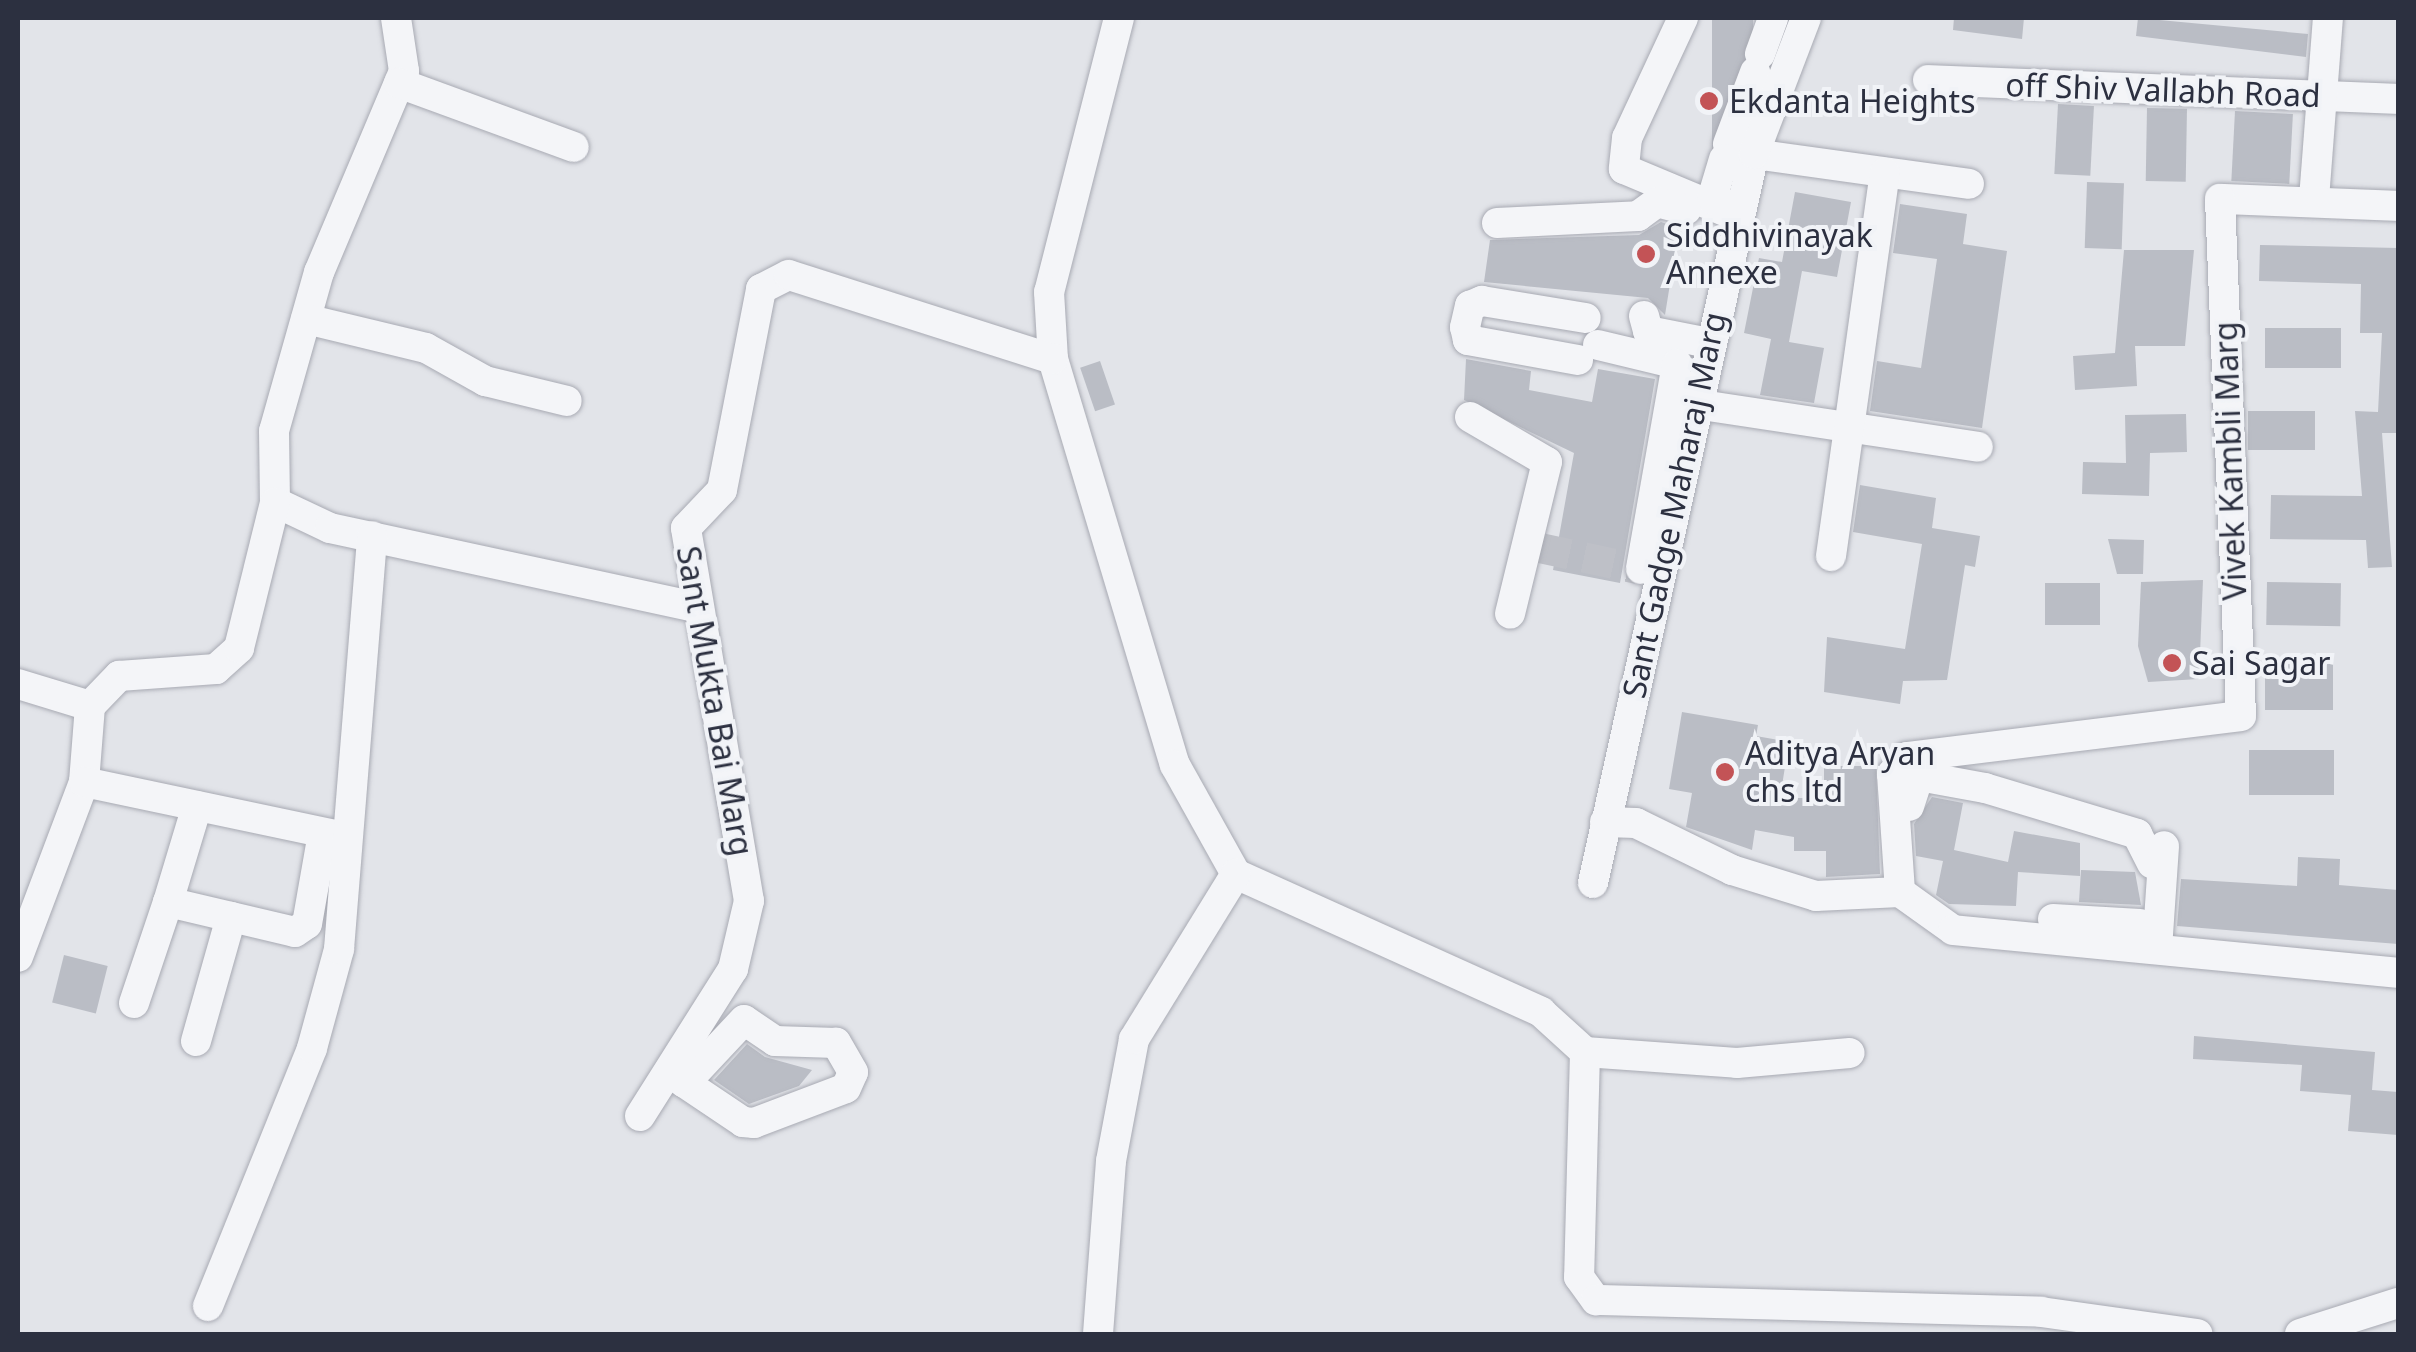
<!DOCTYPE html>
<style>
body{margin:0}
#map{position:relative;width:2416px;height:1352px;overflow:hidden;background:#e2e4e9;font-family:"Noto Sans",sans-serif}
div>[style]{position:absolute}
.building>*{inset:0;background:#babdc5;transform-origin:0 0}
.minor-tunnel>*{height:30px;margin-top:-15px;transform-origin:0;background:repeating-linear-gradient(90deg,#bec0c7 0 30px,transparent 0 45px)}
.roads{filter:drop-shadow(0 0 2px #a8aab3) drop-shadow(0 0 2px #a8aab3)}
.minor>*{height:30px;margin:-15px;padding:0 15px;transform-origin:15px;border-radius:15px;background:#f4f5f8}
.dots>*{width:28px;height:28px;translate:-50% -50%;box-sizing:border-box;border:5px solid #f1f3f7;border-radius:50%}
span{translate:-50% -50%;white-space:nowrap;text-align:center;line-height:1.15;-webkit-text-stroke:8px #f1f3f7;paint-order:stroke}
.street-label{font-size:32px;color:#2c3040}
.poi-label{font-size:32px;color:#2c3040}
.left{translate:0 -50%;text-align:left}
.frame{position:absolute;inset:0;border:20px solid #2c3040;pointer-events:none}
</style>
<div id="map">
<div class="building">
<i style="left:1712px;top:18px;width:41px;height:154px"></i>
<i style="clip-path:polygon(1954px 18px,2024px 18px,2022px 39px,1953px 30px)"></i>
<i style="clip-path:polygon(2138px 18px,2308px 34px,2306px 57px,2136px 36px)"></i>
<i style="left:2058px;top:104px;width:36px;height:70px;rotate:3deg"></i>
<i style="left:2147px;top:108px;width:40px;height:73px;rotate:1deg"></i>
<i style="left:2235px;top:111px;width:58px;height:70px;rotate:3deg"></i>
<i style="left:2087px;top:182px;width:37px;height:66px;rotate:2deg"></i>
<i style="clip-path:polygon(1795px 192px,1851px 202px,1837px 277px,1802px 271px,1789px 342px,1824px 348px,1814px 403px,1760px 395px,1771px 339px,1744px 333px,1759px 258px,1782px 262px)"></i>
<i style="clip-path:polygon(1900px 204px,1967px 214px,1963px 244px,2007px 251px,1982px 428px,1870px 411px,1877px 361px,1921px 368px,1937px 259px,1893px 253px)"></i>
<i style="clip-path:polygon(1661px 222px,1679px 228px,1665px 315px,1648px 298px,1484px 282px,1490px 240px,1639px 235px)"></i>
<i style="clip-path:polygon(2260px 245px,2398px 248px,2398px 433px,2382px 433px,2392px 567px,2368px 568px,2366px 540px,2270px 539px,2271px 495px,2362px 496px,2355px 411px,2378px 412px,2382px 333px,2360px 333px,2361px 284px,2259px 281px)"></i>
<i style="clip-path:polygon(2124px 250px,2194px 250px,2185px 346px,2135px 346px,2137px 386px,2075px 390px,2073px 356px,2115px 353px)"></i>
<i style="left:2341px;top:328px;width:40px;height:76px;rotate:90deg"></i>
<i style="clip-path:polygon(1466px 359px,1531px 371px,1529px 390px,1592px 402px,1598px 369px,1655px 379px,1620px 583px,1553px 570px,1574px 453px,1464px 400px)"></i>
<i style="left:1100px;top:361px;width:46px;height:21px;rotate:71deg"></i>
<i style="left:2248px;top:411px;width:67px;height:39px"></i>
<i style="clip-path:polygon(2186px 414px,2187px 452px,2150px 453px,2149px 496px,2082px 494px,2083px 462px,2126px 463px,2125px 415px)"></i>
<i style="clip-path:polygon(1860px 485px,1936px 498px,1932px 528px,1980px 536px,1975px 567px,1965px 565px,1947px 680px,1903px 681px,1900px 704px,1824px 692px,1827px 637px,1905px 649px,1922px 544px,1853px 532px)"></i>
<i style="clip-path:polygon(2108px 539px,2144px 540px,2143px 574px,2117px 574px)"></i>
<i style="clip-path:polygon(2203px 580px,2199px 679px,2148px 682px,2138px 646px,2141px 582px)"></i>
<i style="left:2267px;top:582px;width:74px;height:43px;rotate:1deg"></i>
<i style="left:2045px;top:583px;width:55px;height:42px"></i>
<i style="left:2265px;top:664px;width:68px;height:46px"></i>
<i style="clip-path:polygon(1682px 712px,1758px 725px,1756px 736px,1789px 742px,1780px 798px,1824px 798px,1824px 766px,1876px 766px,1880px 874px,1826px 877px,1826px 851px,1794px 851px,1794px 837px,1755px 830px,1752px 850px,1686px 827px,1692px 793px,1669px 789px)"></i>
<i style="left:2249px;top:750px;width:85px;height:45px"></i>
<i style="clip-path:polygon(1932px 797px,1963px 803px,1954px 850px,2008px 862px,2014px 831px,2080px 843px,2080px 876px,2018px 872px,2016px 906px,1949px 904px,1936px 895px,1943px 861px,1916px 856px,1914px 824px)"></i>
<i style="clip-path:polygon(2298px 857px,2340px 859px,2339px 885px,2398px 890px,2398px 944px,2177px 926px,2181px 879px,2297px 886px)"></i>
<i style="clip-path:polygon(2081px 870px,2135px 872px,2141px 905px,2079px 902px)"></i>
<i style="left:64px;top:955px;width:45px;height:49px;rotate:14deg"></i>
<i style="clip-path:polygon(2194px 1036px,2375px 1052px,2372px 1090px,2398px 1092px,2398px 1135px,2348px 1131px,2351px 1095px,2300px 1091px,2302px 1065px,2193px 1059px)"></i>
<i style="clip-path:polygon(747px 1044px,765px 1057px,812px 1070px,799px 1086px,749px 1104px,714px 1080px)"></i>
</div>
<div class="minor-tunnel">
<i style="left:1540px;top:548px;width:100px;rotate:12.1deg"></i>
</div>
<div class="roads">
<div class="minor">
<i style="left:396px;top:18px;width:54px;rotate:81.4deg"></i>
<i style="left:404px;top:71px;width:218px;rotate:112.9deg"></i>
<i style="left:319px;top:272px;width:165px;rotate:105.8deg"></i>
<i style="left:274px;top:431px;width:71px;rotate:89.2deg"></i>
<i style="left:275px;top:502px;width:61px;rotate:25.3deg"></i>
<i style="left:330px;top:528px;width:373px;rotate:12.2deg"></i>
<i style="left:1119px;top:18px;width:283px;rotate:104.3deg"></i>
<i style="left:1049px;top:292px;width:67px;rotate:86.6deg"></i>
<i style="left:1053px;top:359px;width:424px;rotate:73.3deg"></i>
<i style="left:1175px;top:765px;width:125px;rotate:60.8deg"></i>
<i style="left:1236px;top:874px;width:335px;rotate:24.3deg"></i>
<i style="left:1541px;top:1012px;width:59px;rotate:42.3deg"></i>
<i style="left:1585px;top:1052px;width:225px;rotate:91.5deg"></i>
<i style="left:1579px;top:1277px;width:29px;rotate:54deg"></i>
<i style="left:1596px;top:1300px;width:445px;rotate:1.5deg"></i>
<i style="left:2041px;top:1312px;width:158px;rotate:8deg"></i>
<i style="left:1683px;top:18px;width:132px;rotate:115deg"></i>
<i style="left:1627px;top:138px;width:31px;rotate:96deg"></i>
<i style="left:1624px;top:169px;width:125px;rotate:22.7deg"></i>
<i style="left:1760px;top:54px;width:38px;rotate:-70deg"></i>
<i style="left:1928px;top:80px;width:470px;rotate:2.3deg"></i>
<i style="left:399px;top:83px;width:186px;rotate:20.1deg"></i>
<i style="left:1728px;top:144px;width:77px;rotate:-69.4deg"></i>
<i style="left:1754px;top:154px;width:217px;rotate:7.9deg"></i>
<i style="left:1724px;top:159px;width:42px;rotate:106.7deg"></i>
<i style="left:1712px;top:199px;width:28px;rotate:19deg"></i>
<i style="left:2314px;top:199px;width:182px;rotate:-85.6deg"></i>
<i style="left:2398px;top:206px;width:178px;rotate:-177.7deg"></i>
<i style="left:2220px;top:199px;width:517px;rotate:87.67deg"></i>
<i style="left:2241px;top:716px;width:337px;rotate:173deg"></i>
<i style="left:1907px;top:757px;width:23px;rotate:131deg"></i>
<i style="left:1892px;top:774px;width:118px;rotate:86.1deg"></i>
<i style="left:1900px;top:892px;width:65px;rotate:35.6deg"></i>
<i style="left:1953px;top:930px;width:447px;rotate:5.5deg"></i>
<i style="left:1497px;top:223px;width:141px;rotate:-2.8deg"></i>
<i style="left:1638px;top:216px;width:24px;rotate:-36deg"></i>
<i style="left:1657px;top:202px;width:30px;rotate:15deg"></i>
<i style="left:1644px;top:316px;width:16px;rotate:75deg"></i>
<i style="left:1648px;top:331px;width:62px;rotate:11.1deg"></i>
<i style="left:306px;top:319px;width:123px;rotate:13.6deg"></i>
<i style="left:426px;top:348px;width:68px;rotate:29.2deg"></i>
<i style="left:485px;top:381px;width:84px;rotate:13.7deg"></i>
<i style="left:1598px;top:345px;width:81px;rotate:13.5deg"></i>
<i style="left:1677px;top:364px;width:208px;rotate:100deg"></i>
<i style="left:1578px;top:360px;width:112px;rotate:-169.7deg"></i>
<i style="left:1468px;top:340px;width:13px;rotate:-103deg"></i>
<i style="left:1465px;top:327px;width:22px;rotate:-77deg"></i>
<i style="left:1470px;top:306px;width:13px;rotate:-23deg"></i>
<i style="left:1482px;top:301px;width:105px;rotate:9.3deg"></i>
<i style="left:1695px;top:404px;width:286px;rotate:8.6deg"></i>
<i style="left:1470px;top:417px;width:89px;rotate:30.3deg"></i>
<i style="left:1547px;top:462px;width:156px;rotate:103.7deg"></i>
<i style="left:1831px;top:556px;width:387px;rotate:-82deg"></i>
<i style="left:18px;top:684px;width:75px;rotate:17deg"></i>
<i style="left:90px;top:706px;width:76px;rotate:94.5deg"></i>
<i style="left:84px;top:782px;width:187px;rotate:110.7deg"></i>
<i style="left:90px;top:706px;width:42px;rotate:-46deg"></i>
<i style="left:119px;top:676px;width:97px;rotate:-4.1deg"></i>
<i style="left:216px;top:669px;width:31px;rotate:-42deg"></i>
<i style="left:239px;top:648px;width:150px;rotate:-76.1deg"></i>
<i style="left:84px;top:782px;width:262px;rotate:11.9deg"></i>
<i style="left:197px;top:806px;width:100px;rotate:106.8deg"></i>
<i style="left:168px;top:902px;width:130px;rotate:13.3deg"></i>
<i style="left:295px;top:932px;width:14px;rotate:-34deg"></i>
<i style="left:307px;top:924px;width:92px;rotate:-80deg"></i>
<i style="left:1909px;top:806px;width:32px;rotate:-72deg"></i>
<i style="left:1919px;top:776px;width:67px;rotate:10.3deg"></i>
<i style="left:1985px;top:788px;width:159px;rotate:16.8deg"></i>
<i style="left:2137px;top:834px;width:33px;rotate:63deg"></i>
<i style="left:1605px;top:822px;width:31px;rotate:2deg"></i>
<i style="left:1636px;top:823px;width:107px;rotate:26.1deg"></i>
<i style="left:1732px;top:870px;width:88px;rotate:17.2deg"></i>
<i style="left:1816px;top:896px;width:84px;rotate:-2.7deg"></i>
<i style="left:1593px;top:883px;width:747px;rotate:-77.55deg"></i>
<i style="left:1754px;top:154px;width:146px;rotate:-69.1deg"></i>
<i style="left:2053px;top:919px;width:87px;rotate:3.3deg"></i>
<i style="left:2157px;top:949px;width:103px;rotate:-86.1deg"></i>
<i style="left:134px;top:1003px;width:107px;rotate:-71.4deg"></i>
<i style="left:196px;top:1041px;width:129px;rotate:-74.2deg"></i>
<i style="left:1585px;top:1052px;width:152px;rotate:4.1deg"></i>
<i style="left:1737px;top:1063px;width:113px;rotate:-5.1deg"></i>
<i style="left:669px;top:1072px;width:19px;rotate:35deg"></i>
<i style="left:685px;top:1083px;width:70px;rotate:33.9deg"></i>
<i style="left:743px;top:1122px;width:11px;rotate:5deg"></i>
<i style="left:754px;top:1123px;width:98px;rotate:-20.8deg"></i>
<i style="left:846px;top:1088px;width:17px;rotate:-66deg"></i>
<i style="left:853px;top:1072px;width:34px;rotate:-120deg"></i>
<i style="left:836px;top:1043px;width:61px;rotate:-178.1deg"></i>
<i style="left:775px;top:1041px;width:37px;rotate:-146deg"></i>
<i style="left:744px;top:1020px;width:86px;rotate:133.1deg"></i>
<i style="left:640px;top:1116px;width:174px;rotate:-57.7deg"></i>
<i style="left:733px;top:969px;width:70px;rotate:-76.8deg"></i>
<i style="left:749px;top:901px;width:378px;rotate:-99.6deg"></i>
<i style="left:686px;top:528px;width:52px;rotate:-46.5deg"></i>
<i style="left:722px;top:490px;width:205px;rotate:-79deg"></i>
<i style="left:761px;top:289px;width:31px;rotate:-27deg"></i>
<i style="left:789px;top:275px;width:277px;rotate:17.7deg"></i>
<i style="left:208px;top:1306px;width:278px;rotate:-68deg"></i>
<i style="left:312px;top:1048px;width:103px;rotate:-74.7deg"></i>
<i style="left:339px;top:949px;width:414px;rotate:-85.4deg"></i>
<i style="left:1098px;top:1334px;width:173px;rotate:-85.7deg"></i>
<i style="left:1111px;top:1161px;width:124px;rotate:-79.3deg"></i>
<i style="left:1134px;top:1039px;width:194px;rotate:-58.3deg"></i>
<i style="left:2300px;top:1334px;width:103px;rotate:-17.6deg"></i>
</div>
</div>
<div class="dots">
<i style="left:1709px;top:101px;background:#c35356"></i>
<i style="left:1646px;top:254px;background:#c35356"></i>
<i style="left:2172px;top:663px;background:#c35356"></i>
<i style="left:1725px;top:772px;background:#c35356"></i>
</div>
<div class="street-label">
<span style="left:2163px;top:90px;rotate:2deg">off Shiv Vallabh Road</span>
<span style="left:2230px;top:461px;rotate:-92deg">Vivek Kambli Marg</span>
<span style="left:1674px;top:505px;rotate:-78deg">Sant Gadge Maharaj Marg</span>
<span style="left:715px;top:701px;rotate:80deg">Sant Mukta Bai Marg</span>
</div>
<div class="poi-label">
<span class="left" style="left:1729px;top:101px">Ekdanta Heights</span>
<span class="left" style="left:1666px;top:254px">Siddhivinayak<br>Annexe</span>
<span class="left" style="left:2192px;top:663px">Sai Sagar</span>
<span class="left" style="left:1745px;top:772px">Aditya Aryan<br>chs ltd</span>
</div>
<div class="frame"></div>
</div>
